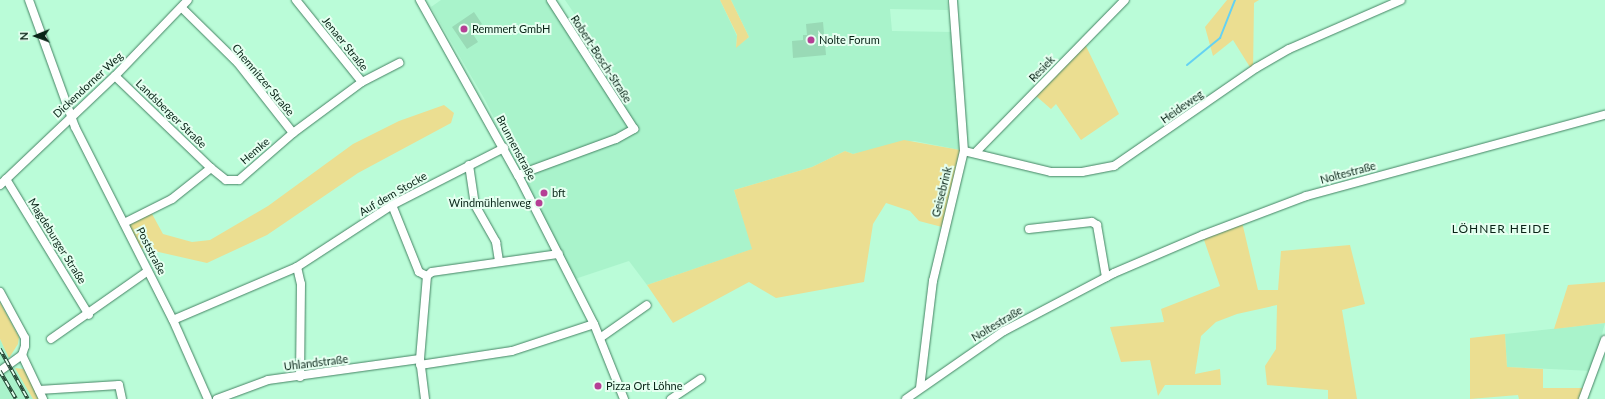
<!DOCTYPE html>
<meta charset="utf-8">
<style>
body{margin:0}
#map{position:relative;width:1605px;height:399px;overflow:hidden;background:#bafcd8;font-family:Lato,sans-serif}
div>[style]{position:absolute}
.built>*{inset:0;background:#a9f3cb}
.green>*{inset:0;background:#ebde91}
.stream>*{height:2px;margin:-1px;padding:0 1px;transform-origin:1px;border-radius:1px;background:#64d2f3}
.building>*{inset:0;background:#99dab6}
.roads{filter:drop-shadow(0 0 1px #448363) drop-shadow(0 0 1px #448363)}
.minor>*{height:8px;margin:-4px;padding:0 4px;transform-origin:4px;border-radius:4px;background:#fff}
.rail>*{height:3.5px;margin-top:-1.75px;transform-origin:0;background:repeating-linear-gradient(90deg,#e5fff0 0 6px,#264736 0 12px);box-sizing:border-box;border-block:1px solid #264736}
.dots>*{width:11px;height:11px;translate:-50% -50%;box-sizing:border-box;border:2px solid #e5fff0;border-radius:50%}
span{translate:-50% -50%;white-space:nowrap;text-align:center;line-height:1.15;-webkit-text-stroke:4px #e5fff0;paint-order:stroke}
.poi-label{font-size:11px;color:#092417}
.left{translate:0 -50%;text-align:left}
.right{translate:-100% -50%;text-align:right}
.street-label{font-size:11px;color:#092417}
.neighbourhood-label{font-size:12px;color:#092417;letter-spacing:1px}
.north{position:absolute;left:16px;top:16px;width:40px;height:40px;-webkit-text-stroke:3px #e5fff0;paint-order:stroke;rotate:269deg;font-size:11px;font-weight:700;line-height:16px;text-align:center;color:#092417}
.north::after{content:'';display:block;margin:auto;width:14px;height:18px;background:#092417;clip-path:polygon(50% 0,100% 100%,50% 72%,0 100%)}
</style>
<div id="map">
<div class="built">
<i style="clip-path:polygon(441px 0,546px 0,591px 69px,605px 59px,565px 0,720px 0,737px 36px,736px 47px,749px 37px,731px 0,947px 0,948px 10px,890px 9px,892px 31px,952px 32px,960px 150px,914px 141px,853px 154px,845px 151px,812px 167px,734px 190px,753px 249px,647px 285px,629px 261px,575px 279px,485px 100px,431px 7px)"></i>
<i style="clip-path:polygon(1605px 323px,1592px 371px,1507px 367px,1505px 334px)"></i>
<i style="clip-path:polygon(0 339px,9px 358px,33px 399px,0 399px)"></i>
</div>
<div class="green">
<i style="clip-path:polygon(720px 0,731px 0,749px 37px,736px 48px,737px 35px)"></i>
<i style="clip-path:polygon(1227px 0,1259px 0,1254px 3px,1253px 72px,1233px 40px,1213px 56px,1205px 27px)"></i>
<i style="clip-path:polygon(1085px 44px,1119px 114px,1081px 140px,1056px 104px,1051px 109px,1036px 96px)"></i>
<i style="clip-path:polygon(444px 105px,454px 113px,451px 123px,358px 173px,267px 235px,207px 263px,141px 248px,128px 223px,151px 212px,163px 234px,192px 242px,210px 240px,268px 206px,353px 144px,399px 121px)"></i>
<i style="clip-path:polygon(904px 140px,960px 150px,942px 227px,919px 221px,910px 211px,886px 203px,873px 224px,864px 282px,776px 298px,749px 282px,673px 323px,647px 285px,752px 249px,734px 190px,812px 167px,845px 151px,853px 154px)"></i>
<i style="clip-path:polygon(1242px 222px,1258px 290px,1278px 290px,1281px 251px,1350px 245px,1365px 304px,1342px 310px,1357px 399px,1328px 399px,1328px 390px,1267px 385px,1265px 366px,1276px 349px,1277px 305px,1237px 314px,1216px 322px,1201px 336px,1195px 374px,1220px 369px,1221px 385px,1165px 385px,1158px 396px,1150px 360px,1121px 362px,1110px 327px,1164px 322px,1161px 309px,1220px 286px,1203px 237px)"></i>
<i style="clip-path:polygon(1605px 282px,1605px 323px,1554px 329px,1568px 285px)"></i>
<i style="clip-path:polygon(0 302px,19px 337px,18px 344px,9px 358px,0 339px)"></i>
<i style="clip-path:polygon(1505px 334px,1507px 367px,1543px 369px,1543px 388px,1585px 388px,1582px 399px,1519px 399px,1518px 395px,1470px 399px,1470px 338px)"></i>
<i style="clip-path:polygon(15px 368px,24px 369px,40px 399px,33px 399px)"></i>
</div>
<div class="stream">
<i style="left:1187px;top:65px;width:43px;rotate:-39.3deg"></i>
<i style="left:1220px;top:38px;width:41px;rotate:-68.5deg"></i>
</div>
<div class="building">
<i style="clip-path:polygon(474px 12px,482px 24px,471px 31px,478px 42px,467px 49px,452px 27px)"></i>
<i style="clip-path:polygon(823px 22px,826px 55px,793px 58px,792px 41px,803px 40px,803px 35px,807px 35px,806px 24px)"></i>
</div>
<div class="roads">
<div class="minor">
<i style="left:29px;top:0;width:135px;rotate:70.1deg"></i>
<i style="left:75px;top:127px;width:216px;rotate:63.1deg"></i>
<i style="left:173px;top:320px;width:86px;rotate:66.1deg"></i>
<i style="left:296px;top:0;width:105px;rotate:51.2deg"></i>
<i style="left:420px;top:0;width:201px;rotate:60.8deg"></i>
<i style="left:518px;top:175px;width:167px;rotate:63deg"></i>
<i style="left:594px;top:324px;width:81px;rotate:68.2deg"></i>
<i style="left:182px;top:8px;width:78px;rotate:44.5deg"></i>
<i style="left:238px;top:63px;width:89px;rotate:51.8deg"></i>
<i style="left:115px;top:76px;width:133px;rotate:43.8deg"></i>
<i style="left:211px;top:168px;width:19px;rotate:39deg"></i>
<i style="left:226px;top:180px;width:13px"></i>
<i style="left:239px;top:180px;width:72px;rotate:-41deg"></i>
<i style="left:293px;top:133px;width:86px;rotate:-36.5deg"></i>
<i style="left:362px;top:82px;width:42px;rotate:-27.2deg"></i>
<i style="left:964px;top:151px;width:89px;rotate:13.6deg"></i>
<i style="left:1051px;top:172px;width:31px"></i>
<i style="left:1082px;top:172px;width:33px;rotate:-11deg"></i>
<i style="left:1114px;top:166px;width:173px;rotate:-34.6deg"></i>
<i style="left:1256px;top:68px;width:38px;rotate:-30deg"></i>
<i style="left:1289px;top:49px;width:122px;rotate:-23.6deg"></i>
<i style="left:975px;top:153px;width:214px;rotate:-45.6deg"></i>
<i style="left:469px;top:165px;width:40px;rotate:81.5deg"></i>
<i style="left:475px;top:205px;width:43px;rotate:60.4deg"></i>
<i style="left:496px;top:242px;width:20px;rotate:81deg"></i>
<i style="left:518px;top:175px;width:104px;rotate:-20.2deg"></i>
<i style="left:616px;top:139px;width:21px;rotate:-29deg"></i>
<i style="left:634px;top:129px;width:153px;rotate:-122.8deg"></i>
<i style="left:6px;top:179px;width:159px;rotate:58.6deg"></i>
<i style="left:0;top:185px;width:158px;rotate:-43.5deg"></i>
<i style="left:115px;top:76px;width:105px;rotate:-46.2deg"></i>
<i style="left:392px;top:205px;width:72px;rotate:68.1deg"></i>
<i style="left:419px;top:272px;width:9px;rotate:27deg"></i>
<i style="left:124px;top:223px;width:54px;rotate:-26.6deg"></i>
<i style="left:172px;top:199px;width:50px;rotate:-38.5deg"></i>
<i style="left:1029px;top:229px;width:63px;rotate:-6.3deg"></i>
<i style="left:1092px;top:222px;width:6px;rotate:31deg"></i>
<i style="left:1097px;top:225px;width:53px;rotate:80.2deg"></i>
<i style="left:297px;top:267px;width:17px;rotate:77deg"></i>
<i style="left:301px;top:284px;width:93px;rotate:90.6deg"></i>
<i style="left:0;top:292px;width:52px;rotate:61.5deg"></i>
<i style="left:25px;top:338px;width:8px;rotate:90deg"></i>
<i style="left:25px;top:346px;width:9px;rotate:108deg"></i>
<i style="left:22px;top:355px;width:27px;rotate:144deg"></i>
<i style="left:173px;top:320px;width:135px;rotate:-23.1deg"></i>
<i style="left:297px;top:267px;width:113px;rotate:-33.1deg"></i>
<i style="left:392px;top:205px;width:126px;rotate:-27deg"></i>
<i style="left:600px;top:338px;width:57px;rotate:-35.1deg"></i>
<i style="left:51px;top:339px;width:118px;rotate:-35deg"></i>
<i style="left:22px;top:355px;width:49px;rotate:64.5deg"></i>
<i style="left:420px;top:365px;width:93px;rotate:-8.7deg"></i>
<i style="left:512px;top:351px;width:86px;rotate:-18.2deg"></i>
<i style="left:920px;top:388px;width:108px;rotate:-83.1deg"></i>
<i style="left:933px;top:281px;width:134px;rotate:-76.6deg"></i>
<i style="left:964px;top:151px;width:151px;rotate:-94.2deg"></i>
<i style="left:39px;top:390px;width:80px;rotate:-3.6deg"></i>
<i style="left:119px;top:385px;width:14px;rotate:78deg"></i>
<i style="left:217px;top:399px;width:54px;rotate:-20.4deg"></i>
<i style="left:268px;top:380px;width:153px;rotate:-7.9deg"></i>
<i style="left:425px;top:399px;width:40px;rotate:-97.1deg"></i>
<i style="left:420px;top:359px;width:83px;rotate:-85.2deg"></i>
<i style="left:427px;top:276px;width:6px;rotate:-39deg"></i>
<i style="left:432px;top:272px;width:128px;rotate:-8.1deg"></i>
<i style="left:671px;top:399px;width:36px;rotate:-34deg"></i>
<i style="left:906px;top:399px;width:119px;rotate:-34.8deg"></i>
<i style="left:1004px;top:331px;width:124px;rotate:-27.8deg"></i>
<i style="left:1114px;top:273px;width:97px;rotate:-23.1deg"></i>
<i style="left:1203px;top:235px;width:110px;rotate:-20.7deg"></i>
<i style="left:1306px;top:196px;width:310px;rotate:-15.2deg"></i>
<i style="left:1583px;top:399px;width:63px;rotate:-69.6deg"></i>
</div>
</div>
<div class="rail">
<i style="left:0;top:349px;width:57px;rotate:60.8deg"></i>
<i style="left:0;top:371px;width:32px;rotate:60deg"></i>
</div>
<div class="dots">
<i style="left:464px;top:29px;background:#b53f95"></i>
<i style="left:811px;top:40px;background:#b53f95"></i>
<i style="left:544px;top:193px;background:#b53f95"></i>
<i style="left:539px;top:203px;background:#b53f95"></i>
<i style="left:598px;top:386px;background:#b53f95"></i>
</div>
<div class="poi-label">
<span class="left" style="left:472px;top:29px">Remmert GmbH</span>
<span class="left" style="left:819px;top:40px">Nolte Forum</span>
<span class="left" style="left:552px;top:193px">bft</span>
<span class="right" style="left:531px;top:203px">Windmühlenweg</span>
<span class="left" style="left:606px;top:386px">Pizza Ort Löhne</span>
</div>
<div class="street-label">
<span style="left:345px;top:44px;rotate:51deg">Jenaer Straße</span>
<span style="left:601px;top:59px;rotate:57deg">Robert-Bosch-Straße</span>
<span style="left:1042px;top:69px;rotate:-46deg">Resiek</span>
<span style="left:263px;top:80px;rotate:50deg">Chemnitzer Straße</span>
<span style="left:88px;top:85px;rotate:-43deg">Dickendorner Weg</span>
<span style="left:1182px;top:107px;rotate:-35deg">Heideweg</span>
<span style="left:171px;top:114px;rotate:44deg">Landsberger Straße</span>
<span style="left:516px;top:148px;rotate:62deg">Brunnenstraße</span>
<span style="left:255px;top:151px;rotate:-41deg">Hemke</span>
<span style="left:1348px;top:173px;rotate:-15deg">Noltestraße</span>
<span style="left:942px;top:192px;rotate:-76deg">Geisebrink</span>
<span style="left:393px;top:194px;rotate:-30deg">Auf dem Stocke</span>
<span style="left:57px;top:241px;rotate:58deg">Magdeburger Straße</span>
<span style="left:151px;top:251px;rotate:63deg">Poststraße</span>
<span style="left:997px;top:324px;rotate:-31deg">Noltestraße</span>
<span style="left:316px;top:363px;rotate:-7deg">Uhlandstraße</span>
</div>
<div class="neighbourhood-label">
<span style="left:1501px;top:229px">LÖHNER HEIDE</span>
</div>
<div class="north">N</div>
</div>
